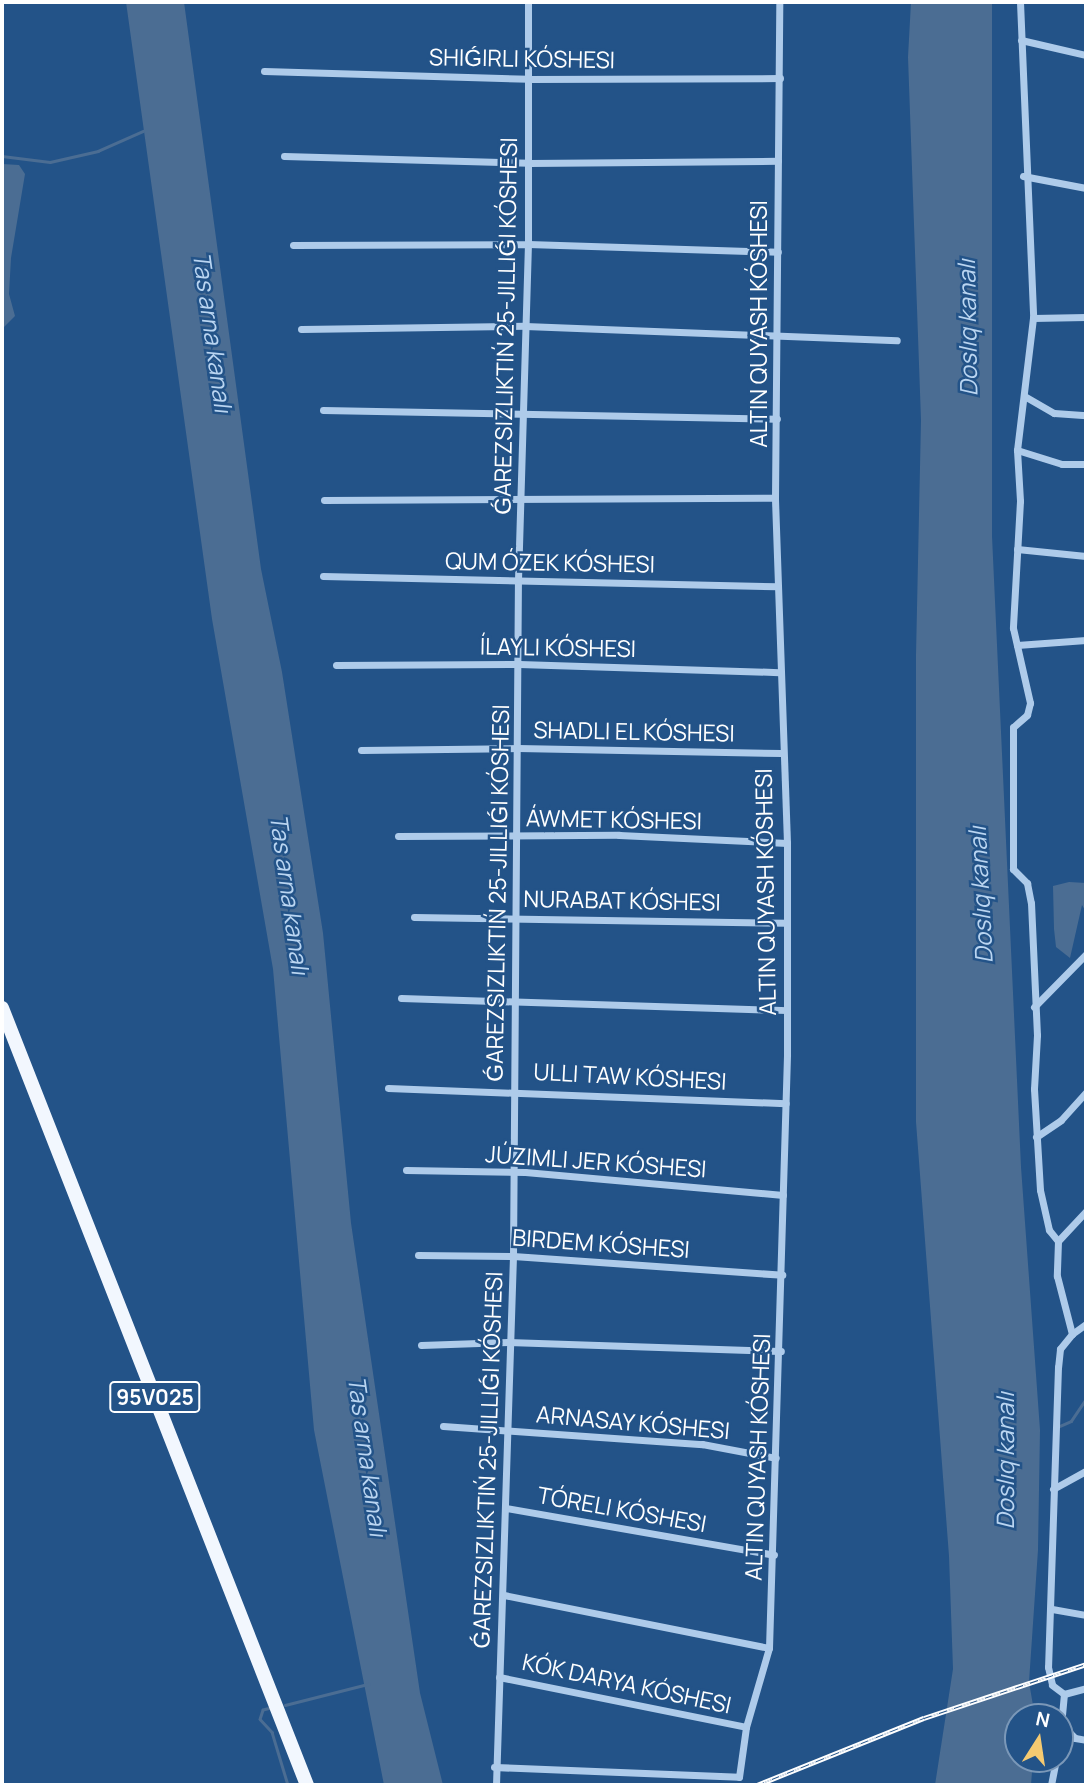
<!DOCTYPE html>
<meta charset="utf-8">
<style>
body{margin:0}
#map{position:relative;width:1088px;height:1787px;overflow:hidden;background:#235388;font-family:Manrope,sans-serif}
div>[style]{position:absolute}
.water>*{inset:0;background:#4b6d93}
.stream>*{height:2.5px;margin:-1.25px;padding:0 1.25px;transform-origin:1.25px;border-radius:1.25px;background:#4b6d93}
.minor>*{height:7px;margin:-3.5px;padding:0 3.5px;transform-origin:3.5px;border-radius:3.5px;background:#aecbea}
.primary>*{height:14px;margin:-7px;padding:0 7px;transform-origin:7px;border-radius:7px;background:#f2f7fe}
.rail>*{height:5px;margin-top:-2.5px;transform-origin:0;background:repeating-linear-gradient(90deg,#235388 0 8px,#fff 0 16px);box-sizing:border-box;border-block:2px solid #fff}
span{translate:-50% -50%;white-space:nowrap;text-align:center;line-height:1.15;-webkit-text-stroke:5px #235388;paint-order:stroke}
.shield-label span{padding:2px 5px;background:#235388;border:2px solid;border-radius:5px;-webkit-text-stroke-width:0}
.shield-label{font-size:21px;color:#fff;font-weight:700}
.street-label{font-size:23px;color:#fff}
.water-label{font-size:24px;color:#bad5f1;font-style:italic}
.frame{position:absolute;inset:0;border:4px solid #fff;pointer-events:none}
.north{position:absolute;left:1004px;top:1703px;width:70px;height:70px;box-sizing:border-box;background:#235388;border:2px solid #7b98b8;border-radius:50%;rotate:12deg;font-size:19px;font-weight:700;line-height:28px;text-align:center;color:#fff}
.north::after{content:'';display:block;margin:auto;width:24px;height:32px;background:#f5ca71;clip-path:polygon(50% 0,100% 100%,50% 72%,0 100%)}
</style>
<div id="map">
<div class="water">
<i style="clip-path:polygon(126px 2px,184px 2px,261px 569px,282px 672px,323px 933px,351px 1223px,420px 1693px,443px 1785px,384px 1785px,314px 1430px,273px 969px,212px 619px)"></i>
<i style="clip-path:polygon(911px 2px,992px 2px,992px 536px,1021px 1167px,1040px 1430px,1038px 1550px,1029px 1682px,1035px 1717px,1018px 1717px,1018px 1759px,1033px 1759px,1031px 1785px,935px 1785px,953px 1669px,949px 1556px,916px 1122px,916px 655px,921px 420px,908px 57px)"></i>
<i style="clip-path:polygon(2px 164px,19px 165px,25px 174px,11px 258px,9px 294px,15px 316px,2px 329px)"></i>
<i style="clip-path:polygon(1069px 882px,1086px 883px,1086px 912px,1082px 905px,1070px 958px,1056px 947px,1054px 929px,1053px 886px)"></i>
</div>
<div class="stream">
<i style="left:2px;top:156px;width:48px;rotate:7.1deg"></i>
<i style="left:50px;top:162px;width:49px;rotate:-12.9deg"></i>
<i style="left:98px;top:151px;width:49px;rotate:-24deg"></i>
<i style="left:1060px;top:1426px;width:12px;rotate:-24deg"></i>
<i style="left:1071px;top:1421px;width:27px;rotate:-56deg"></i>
<i style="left:285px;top:1705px;width:86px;rotate:-14.2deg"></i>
<i style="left:271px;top:1708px;width:8px;rotate:166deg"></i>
<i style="left:263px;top:1710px;width:9px;rotate:108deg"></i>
<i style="left:260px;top:1719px;width:18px;rotate:47deg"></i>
<i style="left:272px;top:1732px;width:55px;rotate:73.2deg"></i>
</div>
<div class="minor">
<i style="left:1020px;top:2px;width:316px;rotate:87.6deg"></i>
<i style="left:1033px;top:318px;width:133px;rotate:96.9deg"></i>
<i style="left:1017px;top:450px;width:51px;rotate:86.6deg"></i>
<i style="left:1020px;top:501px;width:127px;rotate:93.2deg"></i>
<i style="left:1013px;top:628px;width:77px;rotate:77.2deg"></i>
<i style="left:1030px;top:703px;width:12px;rotate:104deg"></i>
<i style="left:1027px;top:715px;width:18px;rotate:139deg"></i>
<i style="left:1013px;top:727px;width:142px;rotate:90deg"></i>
<i style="left:1013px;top:869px;width:20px;rotate:45deg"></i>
<i style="left:1027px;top:883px;width:20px;rotate:79deg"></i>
<i style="left:1031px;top:903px;width:132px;rotate:87.4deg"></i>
<i style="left:1037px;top:1035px;width:54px;rotate:93.2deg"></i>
<i style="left:1034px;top:1089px;width:101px;rotate:86.6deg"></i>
<i style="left:1040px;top:1190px;width:41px;rotate:77.3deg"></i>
<i style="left:1049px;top:1230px;width:14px;rotate:51deg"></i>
<i style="left:1058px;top:1241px;width:35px;rotate:92deg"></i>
<i style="left:1057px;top:1276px;width:60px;rotate:75.5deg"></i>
<i style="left:1072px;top:1334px;width:19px;rotate:129deg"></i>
<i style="left:1060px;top:1349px;width:18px;rotate:96deg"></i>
<i style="left:1058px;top:1367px;width:300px;rotate:91.9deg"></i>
<i style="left:1048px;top:1667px;width:18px;rotate:77deg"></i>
<i style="left:1052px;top:1685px;width:15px;rotate:37deg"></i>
<i style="left:1021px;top:40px;width:67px;rotate:13deg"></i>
<i style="left:264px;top:71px;width:264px;rotate:1.7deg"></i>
<i style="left:528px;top:79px;width:252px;rotate:-0.2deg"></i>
<i style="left:284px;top:156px;width:245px;rotate:1.6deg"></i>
<i style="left:529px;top:163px;width:249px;rotate:-0.5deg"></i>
<i style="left:1023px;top:176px;width:64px;rotate:10.8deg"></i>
<i style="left:293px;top:245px;width:235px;rotate:-0.2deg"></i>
<i style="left:528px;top:244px;width:250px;rotate:1.8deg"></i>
<i style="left:1033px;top:318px;width:53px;rotate:-1.1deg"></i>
<i style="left:301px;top:329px;width:224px;rotate:-0.8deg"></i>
<i style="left:525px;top:326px;width:372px;rotate:2.2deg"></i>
<i style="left:1026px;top:397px;width:32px;rotate:30deg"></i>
<i style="left:1054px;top:413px;width:32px;rotate:4deg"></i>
<i style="left:323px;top:410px;width:454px;rotate:1.1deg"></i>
<i style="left:1017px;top:450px;width:47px;rotate:17.3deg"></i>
<i style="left:1062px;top:464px;width:24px"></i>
<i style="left:324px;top:500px;width:451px;rotate:-0.3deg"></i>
<i style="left:1017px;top:549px;width:69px;rotate:5.8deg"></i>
<i style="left:323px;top:576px;width:454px;rotate:1.3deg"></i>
<i style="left:1017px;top:645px;width:69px;rotate:-4.1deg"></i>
<i style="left:336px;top:665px;width:183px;rotate:-0.3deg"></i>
<i style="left:519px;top:664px;width:260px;rotate:1.8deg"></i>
<i style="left:361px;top:750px;width:157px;rotate:-0.7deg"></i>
<i style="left:518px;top:748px;width:263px;rotate:1.1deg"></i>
<i style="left:398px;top:836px;width:221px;rotate:-0.3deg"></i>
<i style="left:619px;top:835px;width:168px;rotate:2.7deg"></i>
<i style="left:414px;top:917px;width:373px;rotate:0.9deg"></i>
<i style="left:401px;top:998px;width:386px;rotate:1.8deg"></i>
<i style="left:1034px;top:1007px;width:74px;rotate:-45.5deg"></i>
<i style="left:388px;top:1088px;width:398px;rotate:2.2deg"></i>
<i style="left:1036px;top:1137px;width:30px;rotate:-34deg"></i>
<i style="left:1061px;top:1120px;width:38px;rotate:-48deg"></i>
<i style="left:406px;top:1170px;width:119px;rotate:1deg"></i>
<i style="left:525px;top:1172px;width:259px;rotate:5.1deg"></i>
<i style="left:1058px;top:1241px;width:41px;rotate:-47deg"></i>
<i style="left:418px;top:1255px;width:95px;rotate:0.6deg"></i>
<i style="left:513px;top:1256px;width:270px;rotate:4deg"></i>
<i style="left:1072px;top:1334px;width:17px;rotate:-36deg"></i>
<i style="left:421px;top:1345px;width:87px;rotate:-2deg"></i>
<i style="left:508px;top:1342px;width:273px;rotate:1.9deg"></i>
<i style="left:443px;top:1426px;width:260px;rotate:4deg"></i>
<i style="left:702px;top:1444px;width:75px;rotate:10.7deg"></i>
<i style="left:1053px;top:1489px;width:38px;rotate:-29deg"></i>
<i style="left:506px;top:1508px;width:272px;rotate:9.9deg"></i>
<i style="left:504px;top:1595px;width:270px;rotate:11.3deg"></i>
<i style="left:1052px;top:1609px;width:35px;rotate:10deg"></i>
<i style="left:499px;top:1677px;width:252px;rotate:11.4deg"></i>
<i style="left:1064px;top:1694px;width:23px;rotate:-15deg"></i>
<i style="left:1062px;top:1725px;width:18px;rotate:45deg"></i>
<i style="left:1075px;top:1738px;width:11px;rotate:10deg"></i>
<i style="left:1060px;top:1736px;width:42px;rotate:-84.6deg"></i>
<i style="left:494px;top:1767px;width:245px;rotate:2.3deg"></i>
<i style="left:739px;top:1777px;width:50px;rotate:-82deg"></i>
<i style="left:746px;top:1727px;width:82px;rotate:-73.8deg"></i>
<i style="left:769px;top:1648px;width:594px;rotate:-88.26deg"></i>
<i style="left:787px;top:1054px;width:211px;rotate:-90deg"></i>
<i style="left:787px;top:843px;width:345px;rotate:-92deg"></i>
<i style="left:775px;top:498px;width:496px;rotate:-89.5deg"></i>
<i style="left:496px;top:1785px;width:529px;rotate:-88.16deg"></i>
<i style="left:513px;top:1256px;width:676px;rotate:-89.58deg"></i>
<i style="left:518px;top:580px;width:336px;rotate:-88.3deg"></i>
<i style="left:528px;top:244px;width:242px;rotate:-90deg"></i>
<i style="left:1051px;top:1785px;width:26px;rotate:-79deg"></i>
</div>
<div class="primary">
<i style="left:2px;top:1008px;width:835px;rotate:68.57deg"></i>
</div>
<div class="rail">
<i style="left:757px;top:1785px;width:180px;rotate:-21.9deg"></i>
<i style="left:924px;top:1718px;width:171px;rotate:-18.4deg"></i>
</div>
<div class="shield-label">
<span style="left:155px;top:1397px">95V025</span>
</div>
<div class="street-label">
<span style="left:522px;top:58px;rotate:1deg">SHIǴIRLI KÓSHESI</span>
<span style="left:758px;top:324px;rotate:-90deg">ALTIN QUYASH KÓSHESI</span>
<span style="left:505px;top:326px;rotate:-89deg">ǴAREZSIZLIKTIŃ 25-JILLIǴI KÓSHESI</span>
<span style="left:550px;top:562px;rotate:1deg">QUM ÓZEK KÓSHESI</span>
<span style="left:558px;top:647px;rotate:1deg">ÍLAYLI KÓSHESI</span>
<span style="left:634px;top:731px;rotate:1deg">SHADLI EL KÓSHESI</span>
<span style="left:614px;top:819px;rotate:1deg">ÁWMET KÓSHESI</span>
<span style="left:765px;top:892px;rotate:-91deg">ALTIN QUYASH KÓSHESI</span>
<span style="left:497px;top:893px;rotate:-89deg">ǴAREZSIZLIKTIŃ 25-JILLIǴI KÓSHESI</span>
<span style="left:622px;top:900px;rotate:1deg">NURABAT KÓSHESI</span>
<span style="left:630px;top:1076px;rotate:3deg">ULLI TAW KÓSHESI</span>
<span style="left:596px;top:1161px;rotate:4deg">JÚZIMLI JER KÓSHESI</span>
<span style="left:601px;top:1243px;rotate:4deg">BIRDEM KÓSHESI</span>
<span style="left:633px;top:1422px;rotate:5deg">ARNASAY KÓSHESI</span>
<span style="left:757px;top:1457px;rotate:-88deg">ALTIN QUYASH KÓSHESI</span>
<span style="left:487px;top:1460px;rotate:-88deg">ǴAREZSIZLIKTIŃ 25-JILLIǴI KÓSHESI</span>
<span style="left:622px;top:1509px;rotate:10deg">TÓRELI KÓSHESI</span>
<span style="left:627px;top:1683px;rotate:12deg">KÓK DARYA KÓSHESI</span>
</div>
<div class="water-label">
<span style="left:967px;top:328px;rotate:-91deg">Doslıq kanalı</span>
<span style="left:213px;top:332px;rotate:82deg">Tas arna kanalı</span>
<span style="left:290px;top:894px;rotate:82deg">Tas arna kanalı</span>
<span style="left:980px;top:895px;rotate:-93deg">Doslıq kanalı</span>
<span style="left:368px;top:1456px;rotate:82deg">Tas arna kanalı</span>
<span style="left:1005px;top:1461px;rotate:-90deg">Doslıq kanalı</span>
</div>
<div class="frame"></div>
<div class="north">N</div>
</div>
